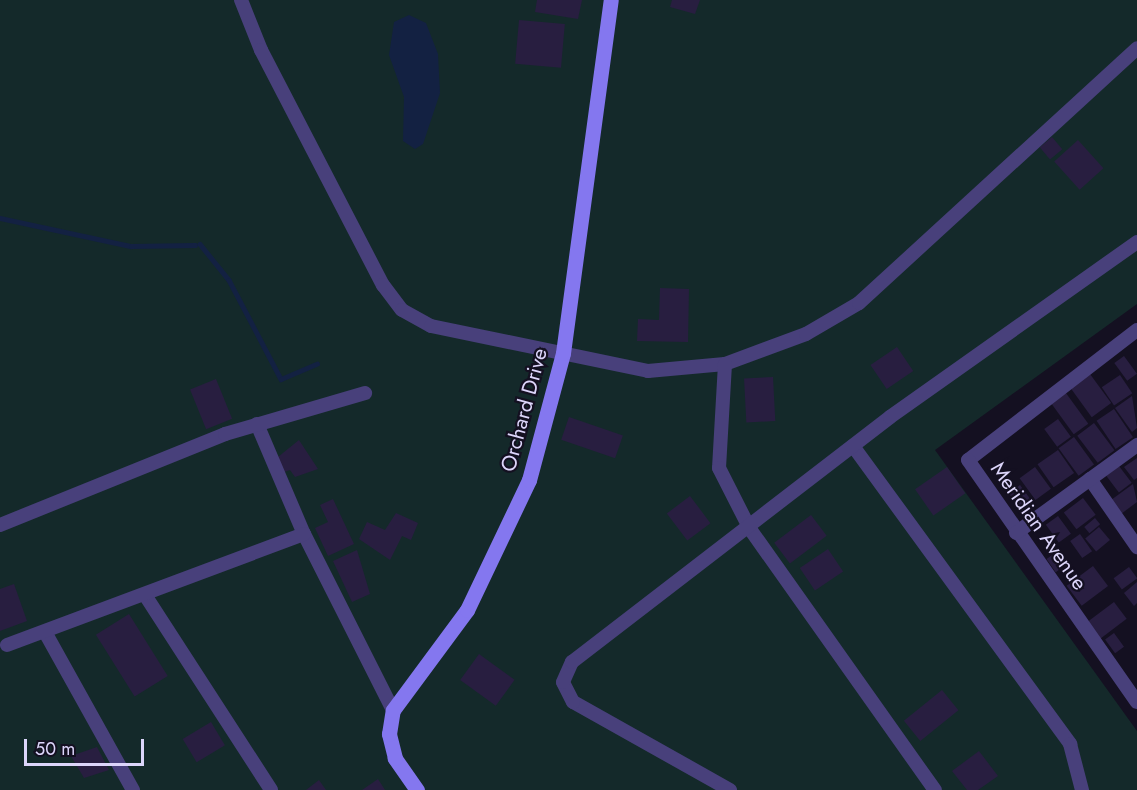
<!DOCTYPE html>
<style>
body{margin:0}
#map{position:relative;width:1137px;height:790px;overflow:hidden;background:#141021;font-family:Jost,sans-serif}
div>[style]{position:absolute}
.green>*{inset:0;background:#14292a}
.water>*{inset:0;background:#132142}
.stream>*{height:4.5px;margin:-2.25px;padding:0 2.25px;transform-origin:2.25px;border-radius:2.25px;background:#132142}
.building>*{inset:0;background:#281e40;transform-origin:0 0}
.street>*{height:14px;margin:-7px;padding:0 7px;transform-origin:7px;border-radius:7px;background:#48407b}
.secondary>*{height:15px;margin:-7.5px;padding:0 7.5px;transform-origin:7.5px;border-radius:7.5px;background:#8477ef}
span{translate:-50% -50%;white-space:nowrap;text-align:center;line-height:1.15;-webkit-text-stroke:4.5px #141021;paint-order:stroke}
.street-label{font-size:21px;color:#dcd5fa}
.scale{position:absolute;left:24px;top:739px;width:120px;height:27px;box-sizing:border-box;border:3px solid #dcd5fa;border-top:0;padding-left:8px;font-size:18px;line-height:21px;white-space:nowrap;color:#dcd5fa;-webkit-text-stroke:4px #141021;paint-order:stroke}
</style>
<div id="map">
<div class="green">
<i style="clip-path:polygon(0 0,1137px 0,1137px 304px,935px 450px,1137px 731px,1137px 790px,0 790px)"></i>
</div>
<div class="water">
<i style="clip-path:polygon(409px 15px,426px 23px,438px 54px,440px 93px,423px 144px,415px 149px,403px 141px,404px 97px,389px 55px,394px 22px)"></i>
</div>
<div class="stream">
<i style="left:0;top:218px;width:134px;rotate:12.1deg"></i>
<i style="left:131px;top:246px;width:64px;rotate:-0.9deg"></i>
<i style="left:200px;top:244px;width:46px;rotate:51.1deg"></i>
<i style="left:229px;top:280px;width:112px;rotate:62.3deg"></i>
<i style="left:281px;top:379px;width:39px;rotate:-23deg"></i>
</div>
<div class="building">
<i style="clip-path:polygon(537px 0,582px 0,578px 19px,535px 12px)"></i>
<i style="clip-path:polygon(672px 0,700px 0,695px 14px,670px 7px)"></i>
<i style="left:519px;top:20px;width:46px;height:44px;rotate:5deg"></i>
<i style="left:1052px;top:137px;width:16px;height:16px;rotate:50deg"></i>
<i style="left:1078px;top:140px;width:38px;height:32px;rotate:48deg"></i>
<i style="clip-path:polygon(660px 288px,689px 289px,688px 342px,637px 341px,638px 319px,659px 320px)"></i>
<i style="left:897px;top:347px;width:29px;height:32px;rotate:56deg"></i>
<i style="left:1124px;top:356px;width:22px;height:12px;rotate:54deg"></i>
<i style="left:1090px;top:374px;width:36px;height:24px;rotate:54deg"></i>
<i style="left:1120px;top:375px;width:22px;height:22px;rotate:56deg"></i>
<i style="left:773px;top:377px;width:44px;height:29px;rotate:87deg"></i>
<i style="left:216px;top:379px;width:43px;height:28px;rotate:68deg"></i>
<i style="left:1063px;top:389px;width:43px;height:18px;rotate:54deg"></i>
<i style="clip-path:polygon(1132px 396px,1137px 428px,1132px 432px,1115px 408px)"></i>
<i style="left:1114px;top:409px;width:34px;height:21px;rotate:56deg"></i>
<i style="left:569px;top:417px;width:57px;height:24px;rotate:19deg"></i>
<i style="left:1058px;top:419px;width:22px;height:17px;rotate:54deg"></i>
<i style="left:1094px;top:423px;width:34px;height:21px;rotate:53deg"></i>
<i style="left:1074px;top:437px;width:34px;height:19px;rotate:54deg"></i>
<i style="clip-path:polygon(299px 440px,318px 469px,295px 477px,290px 470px,282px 473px,278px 457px)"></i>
<i style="left:1058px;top:450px;width:28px;height:25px;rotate:55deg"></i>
<i style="clip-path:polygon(1137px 458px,1137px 478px,1134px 480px,1124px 467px)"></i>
<i style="left:1119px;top:466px;width:21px;height:16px;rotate:53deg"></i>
<i style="left:947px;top:467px;width:32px;height:39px;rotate:55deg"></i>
<i style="left:1035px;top:467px;width:27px;height:19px;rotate:54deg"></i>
<i style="clip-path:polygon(1133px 484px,1137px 502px,1121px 514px,1111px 500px)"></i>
<i style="left:1020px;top:485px;width:22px;height:14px;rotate:54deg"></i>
<i style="left:690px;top:496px;width:34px;height:29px;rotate:53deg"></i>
<i style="left:1083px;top:498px;width:21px;height:24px;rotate:53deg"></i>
<i style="clip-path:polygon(333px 499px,354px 544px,328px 556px,315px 528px,328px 522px,320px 505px)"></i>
<i style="clip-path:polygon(396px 513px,418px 523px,411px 540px,402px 536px,390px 560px,359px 539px,367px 522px,385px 530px)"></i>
<i style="left:811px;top:515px;width:26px;height:46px;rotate:53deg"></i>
<i style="left:1058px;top:516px;width:22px;height:15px;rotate:54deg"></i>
<i style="left:1095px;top:518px;width:8px;height:14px;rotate:50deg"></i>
<i style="left:1099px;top:527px;width:17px;height:18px;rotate:50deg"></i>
<i style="left:1080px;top:534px;width:21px;height:12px;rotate:55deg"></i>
<i style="left:828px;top:549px;width:27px;height:34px;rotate:56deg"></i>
<i style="clip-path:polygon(357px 550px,370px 594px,352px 602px,333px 561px)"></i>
<i style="left:1058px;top:551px;width:16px;height:14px;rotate:55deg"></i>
<i style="left:1093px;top:566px;width:25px;height:33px;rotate:53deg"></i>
<i style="left:1129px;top:567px;width:14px;height:19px;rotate:54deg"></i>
<i style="clip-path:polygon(1137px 582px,1137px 603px,1134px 606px,1124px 593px)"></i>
<i style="clip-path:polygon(14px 584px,27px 621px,0 631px,0 589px)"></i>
<i style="left:1114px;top:602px;width:21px;height:33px;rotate:53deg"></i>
<i style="left:129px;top:614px;width:73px;height:39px;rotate:58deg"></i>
<i style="left:1114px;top:633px;width:17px;height:11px;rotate:54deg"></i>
<i style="left:479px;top:654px;width:44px;height:32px;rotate:36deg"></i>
<i style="left:942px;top:690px;width:26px;height:49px;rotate:51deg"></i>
<i style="left:211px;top:722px;width:27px;height:33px;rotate:59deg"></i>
<i style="clip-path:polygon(97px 747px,109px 770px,84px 778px,71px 756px)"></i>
<i style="clip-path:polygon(979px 751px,998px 776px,978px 790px,967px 790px,952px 771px)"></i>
<i style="clip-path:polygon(378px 779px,385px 790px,362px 790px)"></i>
<i style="clip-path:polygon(319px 780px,326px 790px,306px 790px)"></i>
</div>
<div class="street">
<i style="left:241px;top:0;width:54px;rotate:68.2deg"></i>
<i style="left:261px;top:50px;width:265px;rotate:62.6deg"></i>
<i style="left:383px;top:285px;width:31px;rotate:53deg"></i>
<i style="left:402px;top:310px;width:33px;rotate:29deg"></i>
<i style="left:431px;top:326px;width:222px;rotate:11.7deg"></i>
<i style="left:648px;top:371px;width:77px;rotate:-5.2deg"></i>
<i style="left:725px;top:364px;width:86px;rotate:-20.3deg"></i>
<i style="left:806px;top:334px;width:61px;rotate:-30.3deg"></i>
<i style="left:859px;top:303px;width:377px;rotate:-42.5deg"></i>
<i style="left:1137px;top:330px;width:213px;rotate:142.4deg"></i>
<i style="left:968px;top:460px;width:295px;rotate:55.1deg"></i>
<i style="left:725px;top:364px;width:104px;rotate:93.3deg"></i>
<i style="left:719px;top:468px;width:68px;rotate:63.1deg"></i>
<i style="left:750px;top:529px;width:320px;rotate:54.7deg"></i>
<i style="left:257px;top:424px;width:120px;rotate:66.9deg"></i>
<i style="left:304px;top:534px;width:197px;rotate:63.2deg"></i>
<i style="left:853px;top:446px;width:369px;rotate:53.9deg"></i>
<i style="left:1070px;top:744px;width:48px;rotate:75.4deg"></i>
<i style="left:1090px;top:479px;width:83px;rotate:55.3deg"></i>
<i style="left:0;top:525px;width:243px;rotate:-22deg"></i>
<i style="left:225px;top:434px;width:146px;rotate:-16.3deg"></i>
<i style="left:1016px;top:533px;width:150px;rotate:-36deg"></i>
<i style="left:145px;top:595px;width:232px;rotate:57.1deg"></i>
<i style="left:45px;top:632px;width:181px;rotate:60.9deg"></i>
<i style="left:7px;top:645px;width:317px;rotate:-20.5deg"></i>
<i style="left:730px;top:790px;width:180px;rotate:-150.7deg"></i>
<i style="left:573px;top:702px;width:22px;rotate:-117deg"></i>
<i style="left:563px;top:682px;width:22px;rotate:-66deg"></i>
<i style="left:572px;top:662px;width:401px;rotate:-37.6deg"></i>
<i style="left:890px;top:417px;width:303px;rotate:-35.3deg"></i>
</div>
<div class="secondary">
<i style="left:417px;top:790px;width:39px;rotate:-125deg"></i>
<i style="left:395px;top:758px;width:25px;rotate:-104deg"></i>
<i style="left:389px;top:734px;width:24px;rotate:-81deg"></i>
<i style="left:393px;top:710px;width:124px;rotate:-53.5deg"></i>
<i style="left:467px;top:610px;width:144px;rotate:-64.5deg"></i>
<i style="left:529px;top:480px;width:131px;rotate:-75deg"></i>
<i style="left:563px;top:353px;width:356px;rotate:-82.3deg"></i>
</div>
<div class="street-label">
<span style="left:524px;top:410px;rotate:-75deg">Orchard Drive</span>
<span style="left:1039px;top:526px;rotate:55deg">Meridian Avenue</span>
</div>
<div class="scale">50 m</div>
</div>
